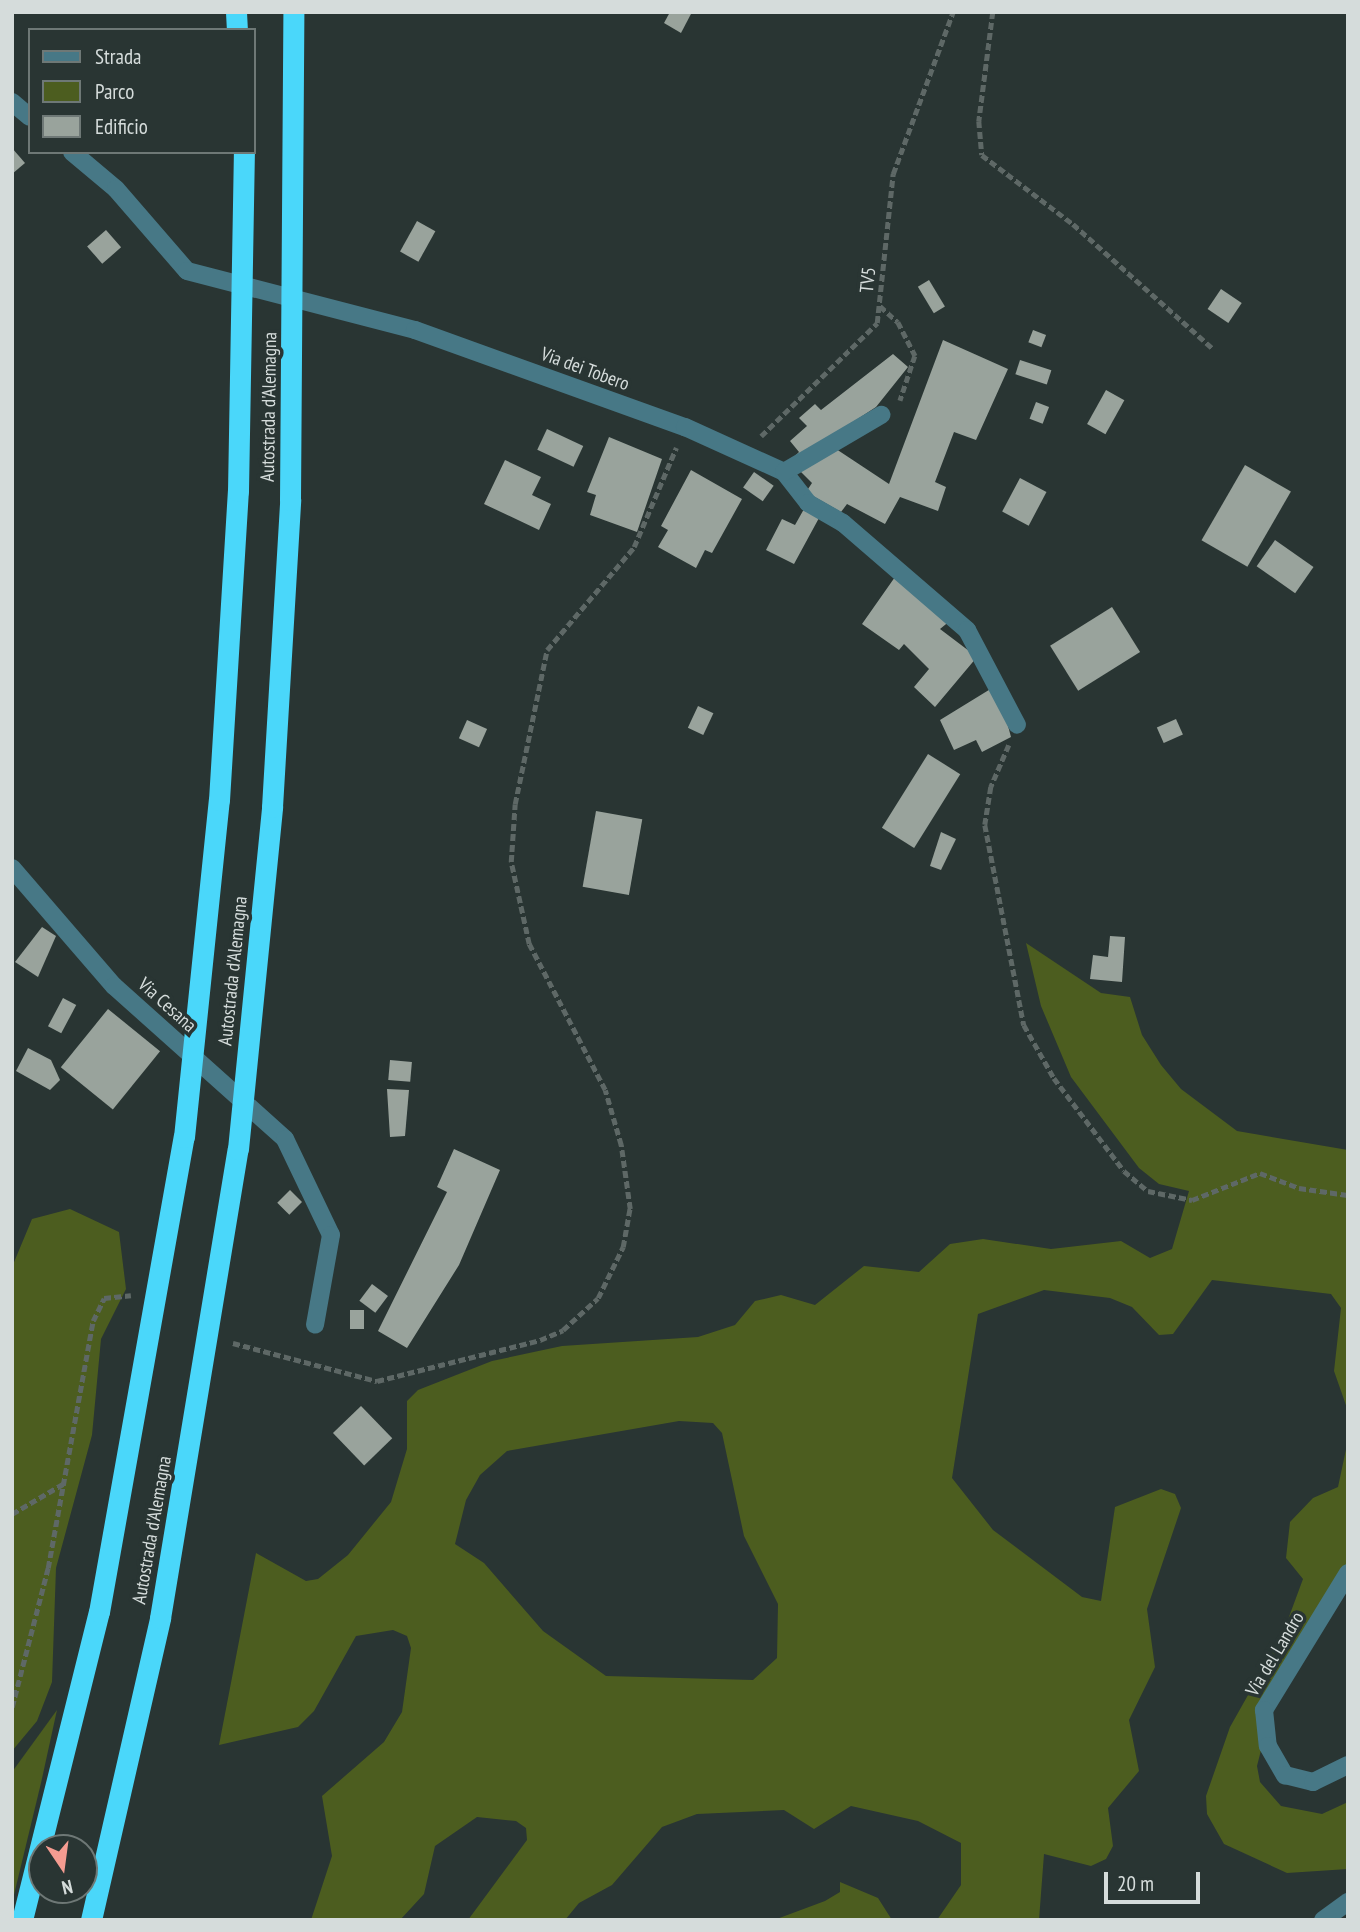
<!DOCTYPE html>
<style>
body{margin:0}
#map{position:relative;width:1360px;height:1932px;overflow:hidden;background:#293533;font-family:"PT Sans Narrow",sans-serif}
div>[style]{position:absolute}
.green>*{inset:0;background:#4c5d1f}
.building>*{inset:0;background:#99a39c;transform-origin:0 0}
.path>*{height:4.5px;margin-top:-2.25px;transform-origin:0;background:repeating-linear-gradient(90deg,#5e6866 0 7px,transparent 0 10.5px)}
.minor>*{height:18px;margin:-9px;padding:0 9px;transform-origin:9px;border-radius:9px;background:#477886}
.highway>*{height:21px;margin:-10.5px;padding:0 10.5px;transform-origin:10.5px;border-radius:10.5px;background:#4ad7fa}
.highway-bridge>*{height:21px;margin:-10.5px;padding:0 10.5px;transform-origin:10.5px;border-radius:10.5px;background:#4ad7fa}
span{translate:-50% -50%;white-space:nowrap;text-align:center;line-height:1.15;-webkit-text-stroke:7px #293533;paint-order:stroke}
.street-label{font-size:19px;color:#d5dcdb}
.frame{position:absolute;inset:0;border:14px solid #d5dcdb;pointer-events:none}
.legend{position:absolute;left:28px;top:28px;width:228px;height:126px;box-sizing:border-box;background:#293533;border:2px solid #6e7876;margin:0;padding:9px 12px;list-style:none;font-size:21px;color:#d5dcdb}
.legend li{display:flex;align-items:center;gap:14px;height:35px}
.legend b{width:35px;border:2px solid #6e7876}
.north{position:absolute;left:28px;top:1834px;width:70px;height:70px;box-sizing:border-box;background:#293533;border:2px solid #6e7876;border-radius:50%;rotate:167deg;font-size:19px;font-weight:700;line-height:28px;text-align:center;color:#d5dcdb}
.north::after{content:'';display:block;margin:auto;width:24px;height:32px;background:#f59c91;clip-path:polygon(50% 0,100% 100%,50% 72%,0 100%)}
.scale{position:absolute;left:1104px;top:1872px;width:96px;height:32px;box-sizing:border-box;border:4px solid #d5dcdb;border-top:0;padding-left:9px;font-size:21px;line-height:24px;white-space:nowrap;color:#d5dcdb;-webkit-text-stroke:5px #293533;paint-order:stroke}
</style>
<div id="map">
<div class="green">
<i style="clip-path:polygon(evenodd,1026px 943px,1101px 993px,1130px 997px,1142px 1035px,1161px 1065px,1181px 1089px,1237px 1131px,1348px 1150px,1348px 1411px,1334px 1371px,1341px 1308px,1331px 1294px,1212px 1280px,1173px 1334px,1159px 1335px,1132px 1307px,1110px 1298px,1044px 1290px,978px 1314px,952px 1478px,993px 1530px,1082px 1597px,1101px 1601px,1115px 1507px,1161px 1489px,1175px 1494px,1181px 1508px,1147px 1609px,1155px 1667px,1129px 1720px,1139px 1771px,1108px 1808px,1113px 1846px,1106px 1859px,1091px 1866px,1044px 1854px,1039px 1920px,937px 1920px,961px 1885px,961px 1843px,918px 1821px,851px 1806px,814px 1829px,784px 1810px,697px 1814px,662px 1827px,612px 1885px,579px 1903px,565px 1920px,468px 1920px,527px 1840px,526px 1828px,516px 1821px,477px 1817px,435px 1846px,424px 1894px,400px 1920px,311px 1920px,332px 1856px,322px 1796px,384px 1742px,402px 1712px,411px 1648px,407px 1636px,393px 1630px,356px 1636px,314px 1711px,298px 1727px,219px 1745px,256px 1553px,306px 1581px,318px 1579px,348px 1555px,391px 1502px,407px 1449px,407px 1401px,418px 1390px,492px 1361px,562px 1346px,698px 1337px,735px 1325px,755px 1301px,781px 1295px,815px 1305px,864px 1266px,919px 1272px,950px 1244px,983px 1239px,1051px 1249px,1121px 1241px,1150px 1258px,1172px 1249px,1189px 1191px,1159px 1184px,1139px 1168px,1071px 1077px,1041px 1006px,1026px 943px,679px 1421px,713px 1423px,722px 1433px,744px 1536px,778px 1604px,777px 1658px,753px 1680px,606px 1676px,543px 1631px,484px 1563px,455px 1544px,466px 1500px,480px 1475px,507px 1451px,679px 1421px)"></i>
<i style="clip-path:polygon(70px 1209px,119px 1232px,126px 1289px,101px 1339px,92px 1435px,56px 1568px,52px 1682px,37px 1721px,12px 1751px,12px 1267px,32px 1219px)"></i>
<i style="clip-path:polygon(1348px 1440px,1348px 1563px,1273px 1703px,1257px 1766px,1260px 1782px,1281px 1806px,1322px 1814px,1348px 1802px,1348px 1869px,1287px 1873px,1224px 1844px,1207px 1814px,1206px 1796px,1230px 1727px,1283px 1633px,1303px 1579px,1286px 1558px,1290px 1522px,1313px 1498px,1338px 1487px)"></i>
<i style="clip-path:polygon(57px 1710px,41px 1783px,12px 1903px,12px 1772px)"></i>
<i style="clip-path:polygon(840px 1882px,878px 1898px,892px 1920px,774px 1920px,825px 1901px,840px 1892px)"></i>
</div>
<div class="building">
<i style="clip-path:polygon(670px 12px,692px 12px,681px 33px,664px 23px)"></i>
<i style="clip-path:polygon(12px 148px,25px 163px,12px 174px)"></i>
<i style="left:417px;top:221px;width:21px;height:35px;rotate:29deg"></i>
<i style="left:106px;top:230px;width:23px;height:25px;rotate:49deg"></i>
<i style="left:929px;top:280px;width:31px;height:13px;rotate:59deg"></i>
<i style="left:1221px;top:289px;width:25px;height:24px;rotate:34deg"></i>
<i style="left:1033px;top:330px;width:14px;height:13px;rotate:21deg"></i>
<i style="clip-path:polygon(943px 340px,1008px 369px,976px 440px,954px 432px,935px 482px,946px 487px,938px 511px,900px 497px,885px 524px,847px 504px,841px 512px,806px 492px,812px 483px,790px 461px,799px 452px,790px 441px,807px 426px,799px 418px,815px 404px,821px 410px,893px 354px,908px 367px,876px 407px,824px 441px,889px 484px)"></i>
<i style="left:1020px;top:360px;width:33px;height:15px;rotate:18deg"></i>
<i style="left:1106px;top:390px;width:21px;height:39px;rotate:29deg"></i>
<i style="left:1036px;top:402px;width:14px;height:18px;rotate:21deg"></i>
<i style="left:547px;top:429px;width:40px;height:23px;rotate:25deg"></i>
<i style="clip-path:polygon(609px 437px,662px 459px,637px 532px,590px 515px,596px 495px,587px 492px)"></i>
<i style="clip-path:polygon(505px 460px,541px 477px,532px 495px,551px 504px,539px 530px,484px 504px)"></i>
<i style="left:1245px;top:465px;width:53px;height:87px;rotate:30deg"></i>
<i style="clip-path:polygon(691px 470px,742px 499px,712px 553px,705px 550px,696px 568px,658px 547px,668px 530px,661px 526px)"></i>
<i style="left:754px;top:472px;width:24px;height:19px;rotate:35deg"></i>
<i style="left:1020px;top:478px;width:30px;height:38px;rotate:28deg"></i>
<i style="clip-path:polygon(804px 509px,819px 518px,794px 564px,766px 550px,782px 519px,795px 525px)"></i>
<i style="left:1275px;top:540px;width:47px;height:32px;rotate:35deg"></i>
<i style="clip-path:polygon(895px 577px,951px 620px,940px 629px,977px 657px,935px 707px,914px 687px,929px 669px,904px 644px,899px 650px,862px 624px)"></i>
<i style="left:1112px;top:607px;width:53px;height:73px;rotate:58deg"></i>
<i style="clip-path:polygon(997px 685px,1011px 737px,982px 752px,976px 740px,954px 750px,940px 720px)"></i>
<i style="left:698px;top:706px;width:17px;height:24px;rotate:25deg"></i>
<i style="left:1176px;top:719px;width:17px;height:21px;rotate:66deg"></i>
<i style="left:467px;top:720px;width:22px;height:20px;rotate:24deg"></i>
<i style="left:928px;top:754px;width:38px;height:87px;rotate:32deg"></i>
<i style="left:596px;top:811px;width:47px;height:77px;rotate:10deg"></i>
<i style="clip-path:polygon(941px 832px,956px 839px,941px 870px,930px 866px)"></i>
<i style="clip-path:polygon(42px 927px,56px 936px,38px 977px,15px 962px)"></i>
<i style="clip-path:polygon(1110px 936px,1125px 937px,1122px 982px,1090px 979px,1093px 955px,1108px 957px)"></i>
<i style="left:63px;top:998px;width:15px;height:32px;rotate:28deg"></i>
<i style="left:108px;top:1009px;width:67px;height:75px;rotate:39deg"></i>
<i style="clip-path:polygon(28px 1048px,51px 1060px,60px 1080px,50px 1090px,16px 1071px)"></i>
<i style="left:390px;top:1060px;width:22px;height:20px;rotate:5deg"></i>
<i style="clip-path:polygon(387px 1089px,409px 1090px,405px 1136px,390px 1137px)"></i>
<i style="clip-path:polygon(454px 1149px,500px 1170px,459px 1265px,407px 1348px,378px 1331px,447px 1192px,437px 1187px)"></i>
<i style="left:290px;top:1190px;width:17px;height:18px;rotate:45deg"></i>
<i style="left:372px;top:1284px;width:20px;height:21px;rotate:37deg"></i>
<i style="left:350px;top:1310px;width:14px;height:19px"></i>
<i style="left:361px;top:1406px;width:45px;height:39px;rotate:46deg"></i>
</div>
<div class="path">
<i style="left:993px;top:12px;width:110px;rotate:97.3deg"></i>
<i style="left:979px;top:121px;width:34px;rotate:85deg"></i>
<i style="left:982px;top:155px;width:114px;rotate:37.2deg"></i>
<i style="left:1073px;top:224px;width:186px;rotate:41.7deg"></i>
<i style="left:880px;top:306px;width:24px;rotate:42deg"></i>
<i style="left:898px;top:322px;width:38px;rotate:63deg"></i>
<i style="left:915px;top:356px;width:47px;rotate:108.4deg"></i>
<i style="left:761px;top:436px;width:162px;rotate:-44.2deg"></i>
<i style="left:877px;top:323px;width:150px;rotate:-83.9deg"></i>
<i style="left:893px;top:174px;width:173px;rotate:-69.7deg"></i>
<i style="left:1009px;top:745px;width:46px;rotate:113.2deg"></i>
<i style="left:991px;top:787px;width:38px;rotate:99deg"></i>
<i style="left:985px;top:825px;width:204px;rotate:79deg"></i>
<i style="left:1024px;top:1025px;width:61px;rotate:60.5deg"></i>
<i style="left:1054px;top:1078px;width:116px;rotate:53deg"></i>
<i style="left:1124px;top:1171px;width:31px;rotate:40deg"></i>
<i style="left:1148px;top:1191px;width:45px;rotate:11.6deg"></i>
<i style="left:1192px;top:1200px;width:73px;rotate:-21.7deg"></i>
<i style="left:1260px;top:1173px;width:42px;rotate:21deg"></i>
<i style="left:1299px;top:1188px;width:49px;rotate:8.1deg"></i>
<i style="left:233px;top:1343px;width:149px;rotate:14.8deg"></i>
<i style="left:377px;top:1381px;width:168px;rotate:-14.1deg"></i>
<i style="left:540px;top:1340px;width:25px;rotate:-23deg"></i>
<i style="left:563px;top:1330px;width:47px;rotate:-42.4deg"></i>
<i style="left:598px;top:1298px;width:57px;rotate:-63.9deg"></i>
<i style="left:623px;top:1247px;width:39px;rotate:-80deg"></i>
<i style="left:630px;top:1209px;width:65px;rotate:-98deg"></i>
<i style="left:621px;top:1145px;width:57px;rotate:-106.2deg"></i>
<i style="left:605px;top:1090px;width:165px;rotate:-117.5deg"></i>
<i style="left:529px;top:944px;width:84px;rotate:-102.4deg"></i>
<i style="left:511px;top:862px;width:58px;rotate:-86.1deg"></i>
<i style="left:515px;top:804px;width:157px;rotate:-78.3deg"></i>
<i style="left:547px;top:650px;width:135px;rotate:-49.8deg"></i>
<i style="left:634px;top:547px;width:108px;rotate:-67deg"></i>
<i style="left:12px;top:1514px;width:59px;rotate:-30.5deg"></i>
<i style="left:12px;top:1707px;width:144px;rotate:-75.5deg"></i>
<i style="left:48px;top:1568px;width:251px;rotate:-79.7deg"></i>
<i style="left:93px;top:1321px;width:25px;rotate:-64deg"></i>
<i style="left:104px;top:1298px;width:27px;rotate:-6deg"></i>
</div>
<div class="minor">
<i style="left:12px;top:102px;width:23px;rotate:40deg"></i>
<i style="left:72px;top:152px;width:57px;rotate:40.1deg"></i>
<i style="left:116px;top:189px;width:108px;rotate:49.1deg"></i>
<i style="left:187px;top:271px;width:236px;rotate:14.5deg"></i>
<i style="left:415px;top:330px;width:287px;rotate:19.8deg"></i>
<i style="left:685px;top:427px;width:109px;rotate:24.4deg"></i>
<i style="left:784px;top:472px;width:39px;rotate:52deg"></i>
<i style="left:808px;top:503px;width:40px;rotate:29.7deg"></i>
<i style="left:843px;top:523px;width:164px;rotate:40.8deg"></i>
<i style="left:967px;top:630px;width:107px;rotate:62.2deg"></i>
<i style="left:784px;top:472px;width:113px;rotate:-30.4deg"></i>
<i style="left:12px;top:868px;width:156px;rotate:49.2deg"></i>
<i style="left:114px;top:986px;width:229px;rotate:41.8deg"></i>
<i style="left:285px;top:1139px;width:106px;rotate:64.4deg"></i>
<i style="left:331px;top:1235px;width:91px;rotate:100.1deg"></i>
<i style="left:1348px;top:1573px;width:161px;rotate:121.5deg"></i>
<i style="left:1264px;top:1710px;width:36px;rotate:84deg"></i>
<i style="left:1268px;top:1746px;width:34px;rotate:60deg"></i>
<i style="left:1285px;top:1775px;width:29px;rotate:14deg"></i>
<i style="left:1313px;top:1782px;width:39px;rotate:-26deg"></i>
<i style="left:1323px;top:1920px;width:31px;rotate:-36deg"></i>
</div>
<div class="highway">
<i style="left:236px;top:12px;width:18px;rotate:87deg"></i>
</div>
<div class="highway-bridge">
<i style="left:22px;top:1920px;width:317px;rotate:-76deg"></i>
<i style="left:99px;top:1612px;width:483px;rotate:-79.9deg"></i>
<i style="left:184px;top:1137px;width:339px;rotate:-84.1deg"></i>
<i style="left:219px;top:800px;width:310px;rotate:-86.5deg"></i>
<i style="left:238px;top:491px;width:339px;rotate:-89deg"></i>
<i style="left:91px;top:1920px;width:310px;rotate:-77.1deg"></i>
<i style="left:160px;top:1618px;width:475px;rotate:-80.6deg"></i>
<i style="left:238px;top:1149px;width:344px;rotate:-84.3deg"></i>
<i style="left:272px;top:807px;width:308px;rotate:-86.6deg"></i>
<i style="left:290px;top:500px;width:488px;rotate:-89.6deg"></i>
</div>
<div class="street-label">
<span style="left:868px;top:280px;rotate:-84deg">TV5</span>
<span style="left:585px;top:369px;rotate:20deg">Via dei Tobero</span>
<span style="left:269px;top:407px;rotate:-89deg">Autostrada d'Alemagna</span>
<span style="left:233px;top:971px;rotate:-84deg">Autostrada d'Alemagna</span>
<span style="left:167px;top:1005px;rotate:42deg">Via Cesana</span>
<span style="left:152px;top:1530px;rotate:-80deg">Autostrada d'Alemagna</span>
<span style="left:1275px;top:1654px;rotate:-59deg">Via del Landro</span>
</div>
<div class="frame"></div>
<ul class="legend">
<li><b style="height:9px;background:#477886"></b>Strada</li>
<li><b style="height:19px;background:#4c5d1f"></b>Parco</li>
<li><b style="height:19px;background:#99a39c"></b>Edificio</li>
</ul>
<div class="north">N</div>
<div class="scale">20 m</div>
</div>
